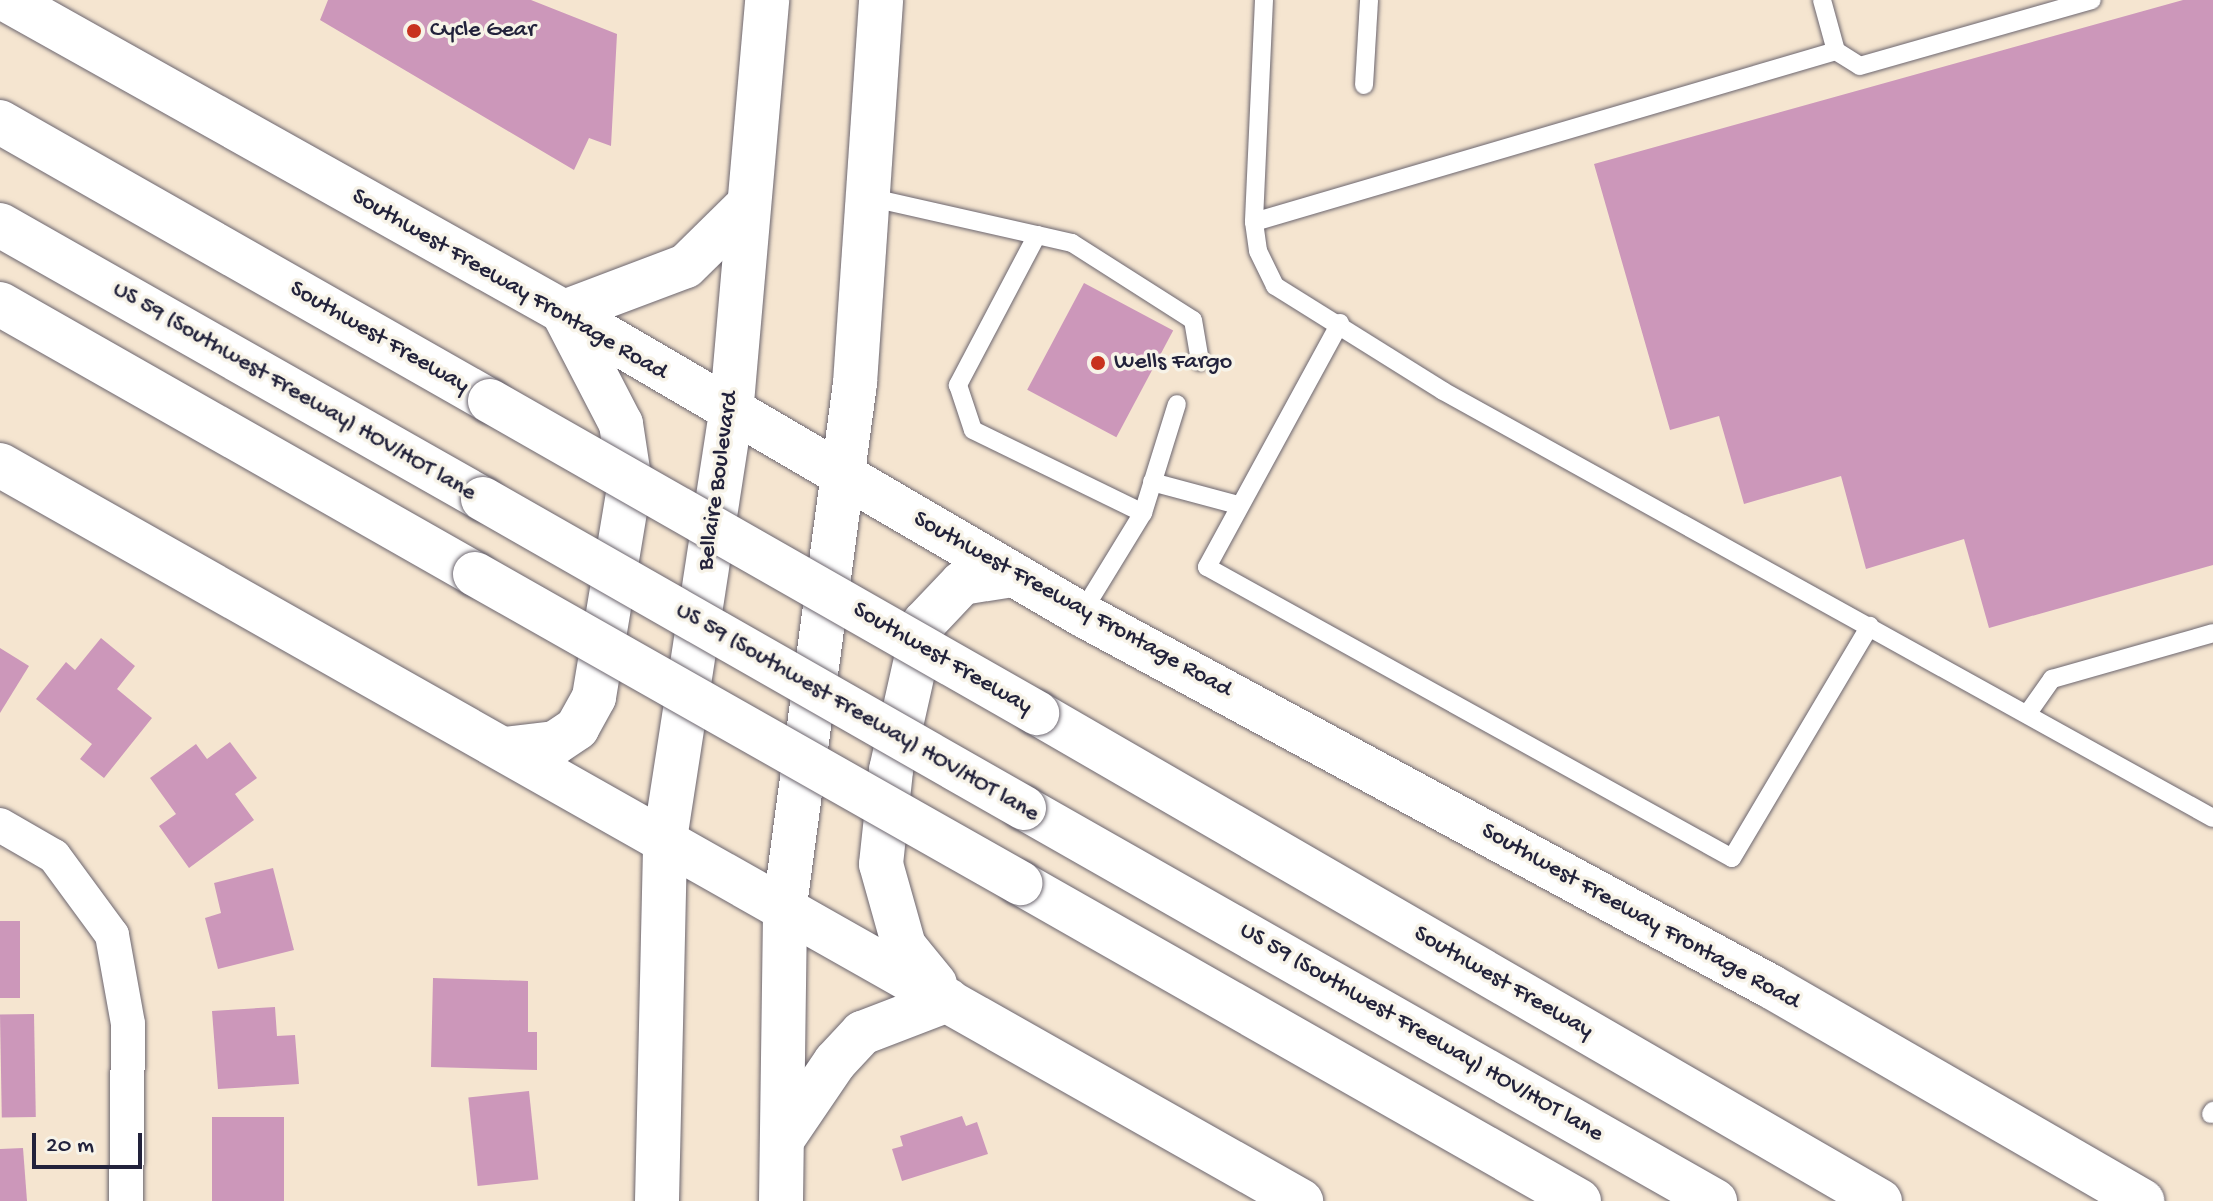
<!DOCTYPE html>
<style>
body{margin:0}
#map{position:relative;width:2213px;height:1201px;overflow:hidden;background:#f5e5d0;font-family:"Gochi Hand",sans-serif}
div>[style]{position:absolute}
.building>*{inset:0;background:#cc97ba;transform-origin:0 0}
.roads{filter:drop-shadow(0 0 2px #6c666f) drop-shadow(0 0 2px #6c666f)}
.lane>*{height:18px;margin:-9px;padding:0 9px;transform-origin:9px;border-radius:9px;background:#fff}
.street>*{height:34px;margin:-17px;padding:0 17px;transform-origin:17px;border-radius:17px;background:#fff}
.secondary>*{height:44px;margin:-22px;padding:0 22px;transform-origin:22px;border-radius:22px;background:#fff}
.primary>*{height:44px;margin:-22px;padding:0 22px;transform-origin:22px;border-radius:22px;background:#fff}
.highway>*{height:44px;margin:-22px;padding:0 22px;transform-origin:22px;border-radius:22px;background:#fff}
.bridges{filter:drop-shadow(0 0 2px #6c666f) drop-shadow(0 0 2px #6c666f)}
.highway-bridge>*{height:44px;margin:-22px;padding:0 22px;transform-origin:22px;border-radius:22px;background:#fff}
.dots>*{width:22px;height:22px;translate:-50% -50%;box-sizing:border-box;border:4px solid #f7f3e8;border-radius:50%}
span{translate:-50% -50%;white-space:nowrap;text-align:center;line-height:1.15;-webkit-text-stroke:7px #f7f3e8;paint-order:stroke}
.poi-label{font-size:24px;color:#22223b}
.left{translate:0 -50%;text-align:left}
.street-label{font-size:24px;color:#22223b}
.scale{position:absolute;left:32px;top:1133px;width:110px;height:36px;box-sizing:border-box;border:4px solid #22223b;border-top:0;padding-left:10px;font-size:24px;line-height:28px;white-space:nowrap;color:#22223b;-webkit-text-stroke:6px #f7f3e8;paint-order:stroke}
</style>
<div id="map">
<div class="building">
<i style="clip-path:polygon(328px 0,531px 0,617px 34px,611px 146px,589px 138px,574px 170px,320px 20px)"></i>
<i style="clip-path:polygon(2183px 0,2213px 0,2213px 565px,1989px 628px,1964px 539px,1866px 569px,1841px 476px,1744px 504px,1719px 416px,1670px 430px,1594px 164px)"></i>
<i style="left:1084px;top:283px;width:101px;height:121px;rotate:28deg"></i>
<i style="clip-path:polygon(101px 638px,135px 666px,117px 689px,152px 718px,104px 778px,80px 759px,92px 744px,36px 699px,66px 662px,75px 670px)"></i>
<i style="clip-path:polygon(0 648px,29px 666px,0 713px)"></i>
<i style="clip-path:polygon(230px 742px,257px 778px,235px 794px,254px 820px,189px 868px,159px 826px,176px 814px,150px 778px,196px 744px,207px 759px)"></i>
<i style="clip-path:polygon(273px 868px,294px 950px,218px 969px,205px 918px,221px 913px,214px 883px)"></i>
<i style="left:0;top:921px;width:20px;height:77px"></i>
<i style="clip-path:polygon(433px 978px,528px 981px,528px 1032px,537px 1032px,537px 1070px,431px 1067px)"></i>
<i style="clip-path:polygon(275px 1007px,277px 1036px,295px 1035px,299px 1084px,218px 1089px,212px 1011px)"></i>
<i style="left:34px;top:1014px;width:103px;height:34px;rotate:89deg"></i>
<i style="left:529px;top:1091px;width:89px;height:61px;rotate:84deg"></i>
<i style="clip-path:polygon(962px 1116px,966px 1126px,977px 1122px,988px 1154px,902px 1181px,892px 1149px,903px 1146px,900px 1136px)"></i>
<i style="left:212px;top:1117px;width:72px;height:84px"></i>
<i style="clip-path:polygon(23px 1148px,27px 1201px,0 1201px,0 1149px)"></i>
</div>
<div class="roads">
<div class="lane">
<i style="left:1264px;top:0;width:222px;rotate:92.6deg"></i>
<i style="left:1254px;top:222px;width:29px;rotate:82deg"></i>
<i style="left:1258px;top:251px;width:39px;rotate:64deg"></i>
<i style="left:1275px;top:286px;width:198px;rotate:32deg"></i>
<i style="left:1443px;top:391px;width:880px;rotate:29.01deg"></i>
<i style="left:1822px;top:0;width:53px;rotate:74.6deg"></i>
<i style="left:1364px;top:85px;width:85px;rotate:-86.6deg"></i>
<i style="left:868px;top:197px;width:173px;rotate:12.7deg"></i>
<i style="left:1037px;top:235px;width:170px;rotate:117.8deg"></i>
<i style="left:958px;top:385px;width:47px;rotate:71.6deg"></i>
<i style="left:973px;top:430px;width:189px;rotate:26deg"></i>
<i style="left:1254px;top:222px;width:607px;rotate:-16.37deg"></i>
<i style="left:1836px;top:51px;width:28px;rotate:32deg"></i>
<i style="left:1860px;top:66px;width:241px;rotate:-15.9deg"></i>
<i style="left:1037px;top:235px;width:36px;rotate:13deg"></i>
<i style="left:1072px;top:243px;width:143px;rotate:32.5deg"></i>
<i style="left:1193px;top:320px;width:42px;rotate:80.3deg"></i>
<i style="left:1340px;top:323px;width:278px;rotate:118.6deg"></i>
<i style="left:1207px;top:567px;width:600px;rotate:29deg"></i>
<i style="left:1732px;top:858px;width:270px;rotate:-59.3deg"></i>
<i style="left:1152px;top:482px;width:89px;rotate:15deg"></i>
<i style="left:1081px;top:614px;width:119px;rotate:-58.5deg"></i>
<i style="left:1143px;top:513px;width:114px;rotate:-72.7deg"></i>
<i style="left:2028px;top:713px;width:42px;rotate:-54.8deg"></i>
<i style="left:2052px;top:679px;width:167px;rotate:-15.9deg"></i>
<i style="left:2211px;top:1114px;width:4px;rotate:-56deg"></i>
</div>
<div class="street">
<i style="left:0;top:825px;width:62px;rotate:29.9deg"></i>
<i style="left:54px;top:856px;width:98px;rotate:53.7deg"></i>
<i style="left:112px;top:935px;width:90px;rotate:79.8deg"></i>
<i style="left:128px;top:1024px;width:177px;rotate:90.6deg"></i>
</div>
<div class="secondary">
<i style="left:7px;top:0;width:638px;rotate:29.26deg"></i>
<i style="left:564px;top:312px;width:599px;rotate:30.29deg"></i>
<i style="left:1081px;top:614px;width:783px;rotate:28.37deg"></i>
<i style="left:1770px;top:986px;width:430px;rotate:30deg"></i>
<i style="left:0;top:465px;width:1495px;rotate:29.5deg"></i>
<i style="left:504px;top:749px;width:51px;rotate:-6.7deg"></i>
<i style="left:555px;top:743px;width:27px;rotate:-34deg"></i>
<i style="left:577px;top:728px;width:35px;rotate:-61deg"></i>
<i style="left:594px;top:697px;width:217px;rotate:-80.5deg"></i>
<i style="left:630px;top:483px;width:60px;rotate:-98.7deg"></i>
<i style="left:621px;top:424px;width:124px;rotate:-117.4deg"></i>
<i style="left:935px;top:984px;width:49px;rotate:-129.2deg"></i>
<i style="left:904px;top:946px;width:85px;rotate:-105.7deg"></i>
<i style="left:881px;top:864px;width:95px;rotate:-83.9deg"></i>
<i style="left:891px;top:770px;width:151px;rotate:-77.3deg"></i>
<i style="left:924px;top:623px;width:55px;rotate:-46.5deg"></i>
<i style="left:962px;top:583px;width:51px;rotate:-9.1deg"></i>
</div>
<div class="primary">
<i style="left:564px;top:312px;width:130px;rotate:-20.7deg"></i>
<i style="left:686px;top:266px;width:86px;rotate:-44.5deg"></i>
<i style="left:782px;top:1140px;width:94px;rotate:-55.8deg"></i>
<i style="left:835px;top:1062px;width:40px;rotate:-47deg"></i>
<i style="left:862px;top:1033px;width:92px;rotate:-21deg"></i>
<i style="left:657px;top:1201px;width:362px;rotate:-88.7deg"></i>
<i style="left:665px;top:839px;width:430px;rotate:-81.2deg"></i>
<i style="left:731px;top:414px;width:416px;rotate:-85deg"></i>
<i style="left:781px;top:1201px;width:296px;rotate:-89.2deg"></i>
<i style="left:785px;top:905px;width:527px;rotate:-82.36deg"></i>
<i style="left:855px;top:383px;width:384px;rotate:-86.1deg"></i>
</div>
<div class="highway">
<i style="left:0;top:122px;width:564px;rotate:29.66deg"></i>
<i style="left:0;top:225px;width:555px;rotate:29.57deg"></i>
<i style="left:0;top:304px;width:546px;rotate:29.61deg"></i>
<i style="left:1037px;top:713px;width:974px;rotate:30.07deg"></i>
<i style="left:1024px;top:808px;width:795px;rotate:29.63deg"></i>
<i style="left:1020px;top:883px;width:643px;rotate:29.63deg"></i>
</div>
</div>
<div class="bridges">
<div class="highway-bridge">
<i style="left:490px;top:401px;width:630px;rotate:29.7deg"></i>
<i style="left:483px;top:499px;width:623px;rotate:29.73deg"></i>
<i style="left:475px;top:574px;width:627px;rotate:29.55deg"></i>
</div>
</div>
<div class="dots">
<i style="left:414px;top:31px;background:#c8321e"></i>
<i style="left:1098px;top:363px;background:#c8321e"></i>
</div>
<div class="poi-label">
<span class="left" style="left:430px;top:31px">Cycle Gear</span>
<span class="left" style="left:1114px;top:363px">Wells Fargo</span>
</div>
<div class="street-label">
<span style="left:509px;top:285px;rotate:30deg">Southwest Freeway Frontage Road</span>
<span style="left:379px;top:338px;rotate:30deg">Southwest Freeway</span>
<span style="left:294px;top:392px;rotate:30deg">US 59 (Southwest Freeway) HOV/HOT lane</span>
<span style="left:719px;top:481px;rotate:-82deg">Bellaire Boulevard</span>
<span style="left:1072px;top:605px;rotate:29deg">Southwest Freeway Frontage Road</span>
<span style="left:942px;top:659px;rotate:30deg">Southwest Freeway</span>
<span style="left:857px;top:713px;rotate:30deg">US 59 (Southwest Freeway) HOV/HOT lane</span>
<span style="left:1640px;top:917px;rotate:29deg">Southwest Freeway Frontage Road</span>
<span style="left:1503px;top:983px;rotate:30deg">Southwest Freeway</span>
<span style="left:1421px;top:1033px;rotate:30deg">US 59 (Southwest Freeway) HOV/HOT lane</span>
</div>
<div class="scale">20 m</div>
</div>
